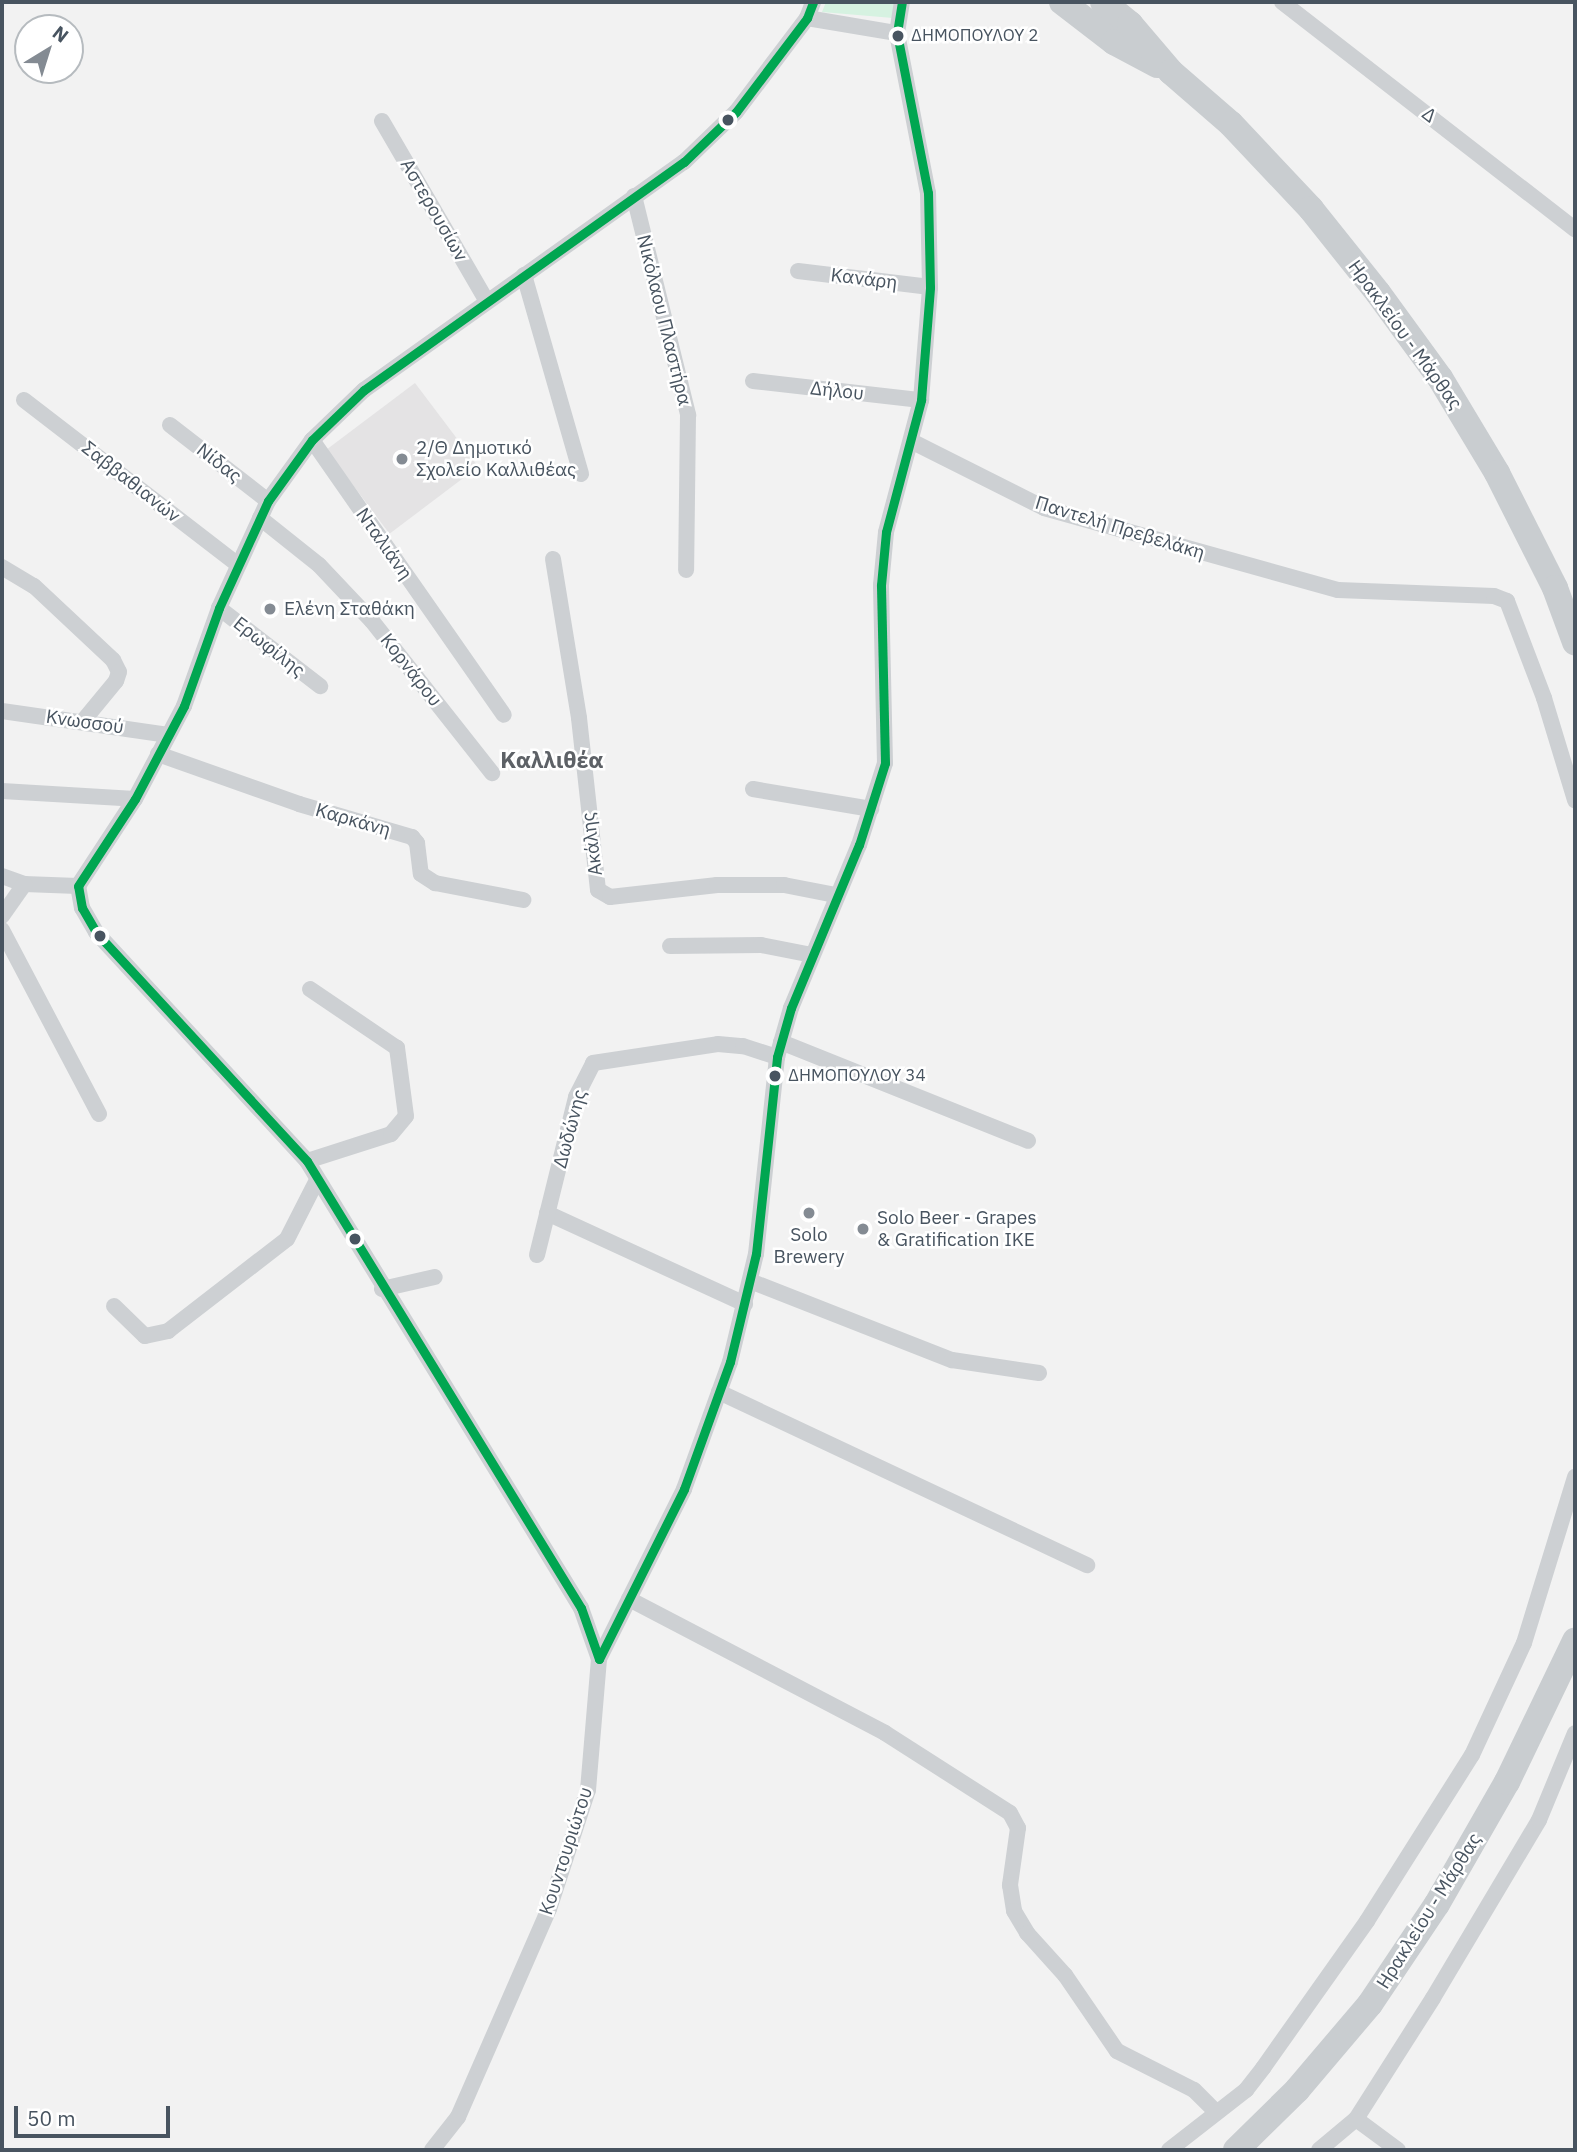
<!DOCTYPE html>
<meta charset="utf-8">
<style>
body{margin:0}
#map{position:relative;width:1577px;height:2152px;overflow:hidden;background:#f2f2f2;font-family:"IBM Plex Sans",sans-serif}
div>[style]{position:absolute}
.education>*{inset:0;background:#e4e3e4;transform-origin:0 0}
.green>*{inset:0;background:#d6f2e1}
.street>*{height:16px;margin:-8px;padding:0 8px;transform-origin:8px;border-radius:8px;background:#cdd0d3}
.primary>*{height:26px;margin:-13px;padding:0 13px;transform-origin:13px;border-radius:13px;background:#c9cdd0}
.bus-1>*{height:9px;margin:-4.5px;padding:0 4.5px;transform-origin:4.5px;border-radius:4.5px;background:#00a651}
.dots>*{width:19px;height:19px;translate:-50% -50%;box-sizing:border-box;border:4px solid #fff;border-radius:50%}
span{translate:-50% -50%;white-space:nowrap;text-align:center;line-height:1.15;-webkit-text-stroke:5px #fff;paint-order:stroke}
.bus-label{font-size:17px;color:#485460}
.left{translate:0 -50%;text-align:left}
.street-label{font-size:19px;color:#485460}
.poi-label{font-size:19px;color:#485460}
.quarter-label{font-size:23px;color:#5d6166;font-weight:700}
.frame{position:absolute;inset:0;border:4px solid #485460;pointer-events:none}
.north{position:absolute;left:14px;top:14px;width:70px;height:70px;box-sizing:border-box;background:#fff;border:2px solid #b6bbbf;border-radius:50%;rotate:38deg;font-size:19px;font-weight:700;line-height:28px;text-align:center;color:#485460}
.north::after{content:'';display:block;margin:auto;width:24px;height:32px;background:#848b93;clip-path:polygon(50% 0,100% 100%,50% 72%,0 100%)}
.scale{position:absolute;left:14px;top:2106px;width:156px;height:32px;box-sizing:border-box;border:4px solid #485460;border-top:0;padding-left:9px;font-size:21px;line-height:24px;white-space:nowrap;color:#485460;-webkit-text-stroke:5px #fff;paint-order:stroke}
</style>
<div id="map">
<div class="education">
<i style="left:415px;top:383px;width:105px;height:111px;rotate:53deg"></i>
</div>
<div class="green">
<i style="clip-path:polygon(826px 2px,900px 2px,893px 18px,822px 12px)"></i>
</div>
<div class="street">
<i style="left:1282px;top:2px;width:371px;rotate:37.8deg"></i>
<i style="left:807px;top:18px;width:91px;rotate:9.5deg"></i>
<i style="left:382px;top:121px;width:207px;rotate:59.8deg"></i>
<i style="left:634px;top:196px;width:226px;rotate:76.1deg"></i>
<i style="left:688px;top:415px;width:155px;rotate:90.7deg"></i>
<i style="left:798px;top:271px;width:133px;rotate:6.9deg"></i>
<i style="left:524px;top:275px;width:207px;rotate:74deg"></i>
<i style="left:753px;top:381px;width:169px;rotate:6.5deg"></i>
<i style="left:24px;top:400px;width:270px;rotate:37.6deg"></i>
<i style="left:170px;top:425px;width:124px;rotate:37.8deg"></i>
<i style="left:312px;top:440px;width:335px;rotate:55.1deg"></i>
<i style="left:911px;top:441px;width:149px;rotate:26.7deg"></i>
<i style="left:1044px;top:508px;width:305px;rotate:15.6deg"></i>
<i style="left:1338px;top:590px;width:156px;rotate:2.2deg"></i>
<i style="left:1494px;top:596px;width:14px;rotate:21deg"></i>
<i style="left:1507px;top:601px;width:104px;rotate:69.1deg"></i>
<i style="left:1544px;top:698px;width:107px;rotate:73.1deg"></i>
<i style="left:260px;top:518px;width:75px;rotate:38.5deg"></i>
<i style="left:319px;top:565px;width:77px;rotate:46.6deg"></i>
<i style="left:372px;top:621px;width:194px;rotate:51.7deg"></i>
<i style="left:553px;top:559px;width:161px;rotate:80.7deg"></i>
<i style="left:579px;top:718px;width:173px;rotate:83.7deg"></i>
<i style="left:598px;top:890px;width:14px;rotate:30deg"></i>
<i style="left:610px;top:897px;width:108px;rotate:-6.4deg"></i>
<i style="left:717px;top:885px;width:67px"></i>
<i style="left:784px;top:885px;width:53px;rotate:10.9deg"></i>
<i style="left:2px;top:567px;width:37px;rotate:31deg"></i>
<i style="left:34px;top:586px;width:108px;rotate:43.1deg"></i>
<i style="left:113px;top:660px;width:13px;rotate:63deg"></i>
<i style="left:119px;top:672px;width:9px;rotate:108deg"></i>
<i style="left:116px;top:681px;width:52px;rotate:129.5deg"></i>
<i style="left:219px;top:608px;width:128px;rotate:37.7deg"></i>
<i style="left:2px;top:711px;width:168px;rotate:8.2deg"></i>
<i style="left:158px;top:754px;width:150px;rotate:19.5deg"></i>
<i style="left:299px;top:804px;width:118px;rotate:16.3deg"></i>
<i style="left:412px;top:837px;width:8px;rotate:50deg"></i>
<i style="left:417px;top:843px;width:31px;rotate:83deg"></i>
<i style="left:421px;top:874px;width:17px;rotate:33deg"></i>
<i style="left:435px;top:883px;width:90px;rotate:10.9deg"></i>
<i style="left:753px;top:789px;width:120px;rotate:9.6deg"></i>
<i style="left:2px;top:791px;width:133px;rotate:3.4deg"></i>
<i style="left:2px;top:876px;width:23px;rotate:20deg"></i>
<i style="left:24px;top:884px;width:54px;rotate:2.1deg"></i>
<i style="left:2px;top:916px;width:39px;rotate:-55deg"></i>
<i style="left:2px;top:930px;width:208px;rotate:62.2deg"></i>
<i style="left:670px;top:946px;width:91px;rotate:-0.6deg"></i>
<i style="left:761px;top:945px;width:52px;rotate:11.1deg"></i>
<i style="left:781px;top:1042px;width:266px;rotate:21.8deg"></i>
<i style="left:307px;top:1161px;width:88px;rotate:-17.8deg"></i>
<i style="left:391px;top:1134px;width:23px;rotate:-50deg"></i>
<i style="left:406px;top:1116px;width:69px;rotate:-97.5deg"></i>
<i style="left:397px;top:1048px;width:105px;rotate:-145.9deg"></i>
<i style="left:547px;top:1213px;width:218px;rotate:24.7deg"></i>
<i style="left:537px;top:1255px;width:163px;rotate:-76.1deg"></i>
<i style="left:576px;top:1097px;width:38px;rotate:-63deg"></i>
<i style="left:593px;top:1063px;width:126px;rotate:-8.6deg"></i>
<i style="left:718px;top:1044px;width:25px;rotate:5deg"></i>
<i style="left:743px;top:1046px;width:36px;rotate:18deg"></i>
<i style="left:750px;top:1281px;width:217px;rotate:21.4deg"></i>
<i style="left:952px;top:1360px;width:88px;rotate:8.5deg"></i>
<i style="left:382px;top:1289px;width:54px;rotate:-12.8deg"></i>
<i style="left:114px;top:1306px;width:43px;rotate:44.1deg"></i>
<i style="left:145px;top:1336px;width:24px;rotate:-12deg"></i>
<i style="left:168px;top:1331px;width:150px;rotate:-37.7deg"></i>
<i style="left:287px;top:1239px;width:66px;rotate:-63deg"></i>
<i style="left:719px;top:1392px;width:407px;rotate:25.2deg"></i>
<i style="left:629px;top:1599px;width:289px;rotate:27.6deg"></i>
<i style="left:885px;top:1733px;width:148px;rotate:32.6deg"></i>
<i style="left:1010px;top:1813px;width:17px;rotate:62deg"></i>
<i style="left:1018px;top:1828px;width:58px;rotate:98deg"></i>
<i style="left:1010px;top:1885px;width:26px;rotate:81deg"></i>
<i style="left:1014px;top:1911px;width:26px;rotate:59deg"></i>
<i style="left:1027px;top:1933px;width:57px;rotate:47.9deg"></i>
<i style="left:1065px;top:1975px;width:92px;rotate:55.6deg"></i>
<i style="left:1117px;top:2051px;width:86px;rotate:26.9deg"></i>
<i style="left:1194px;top:2090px;width:30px;rotate:45deg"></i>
<i style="left:599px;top:1659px;width:54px;rotate:-109.4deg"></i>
<i style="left:581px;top:1608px;width:524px;rotate:-121.51deg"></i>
<i style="left:307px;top:1161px;width:311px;rotate:-132.7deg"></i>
<i style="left:96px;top:932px;width:28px;rotate:-120deg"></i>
<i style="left:82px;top:908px;width:22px;rotate:-100deg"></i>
<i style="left:78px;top:886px;width:104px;rotate:-56.8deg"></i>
<i style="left:135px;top:799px;width:105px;rotate:-62.2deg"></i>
<i style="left:184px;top:706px;width:104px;rotate:-70.3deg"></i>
<i style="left:219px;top:608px;width:118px;rotate:-65.4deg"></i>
<i style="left:268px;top:501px;width:75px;rotate:-54.2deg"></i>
<i style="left:312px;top:440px;width:72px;rotate:-43.9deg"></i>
<i style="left:364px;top:390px;width:393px;rotate:-35.5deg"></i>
<i style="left:684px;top:162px;width:72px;rotate:-43.9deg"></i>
<i style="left:736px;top:112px;width:118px;rotate:-52.9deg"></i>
<i style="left:807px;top:18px;width:17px;rotate:-69deg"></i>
<i style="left:1356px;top:2119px;width:52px;rotate:36.4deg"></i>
<i style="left:432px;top:2150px;width:42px;rotate:-51.8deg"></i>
<i style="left:458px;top:2117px;width:227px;rotate:-66.4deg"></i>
<i style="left:549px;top:1909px;width:125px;rotate:-71.9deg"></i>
<i style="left:588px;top:1790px;width:131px;rotate:-85.2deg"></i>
<i style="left:599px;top:1659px;width:190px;rotate:-63.4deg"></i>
<i style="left:684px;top:1489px;width:135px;rotate:-70.1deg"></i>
<i style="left:730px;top:1362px;width:111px;rotate:-76.5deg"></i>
<i style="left:756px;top:1254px;width:198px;rotate:-83.9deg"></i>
<i style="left:777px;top:1057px;width:51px;rotate:-74.1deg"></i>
<i style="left:791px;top:1008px;width:177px;rotate:-67.4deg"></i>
<i style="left:859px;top:845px;width:86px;rotate:-72.4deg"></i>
<i style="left:885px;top:763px;width:178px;rotate:-91.3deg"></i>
<i style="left:881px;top:585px;width:53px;rotate:-84.6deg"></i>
<i style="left:886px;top:532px;width:137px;rotate:-75.1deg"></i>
<i style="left:921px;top:400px;width:113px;rotate:-85.4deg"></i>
<i style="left:930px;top:287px;width:94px;rotate:-91.2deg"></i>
<i style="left:928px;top:193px;width:163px;rotate:-101deg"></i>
<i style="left:897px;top:33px;width:31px;rotate:-81deg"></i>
<i style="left:1169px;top:2150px;width:98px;rotate:-37.9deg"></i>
<i style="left:1246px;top:2090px;width:28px;rotate:-52deg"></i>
<i style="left:1263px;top:2068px;width:180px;rotate:-54.7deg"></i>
<i style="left:1367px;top:1921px;width:196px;rotate:-57.7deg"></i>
<i style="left:1472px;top:1755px;width:123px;rotate:-65.1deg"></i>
<i style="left:1524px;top:1643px;width:174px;rotate:-72.9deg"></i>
<i style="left:1319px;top:2150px;width:48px;rotate:-40deg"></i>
<i style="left:1356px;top:2119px;width:143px;rotate:-57.5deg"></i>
<i style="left:1433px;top:1998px;width:207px;rotate:-59.2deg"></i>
<i style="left:1539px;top:1820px;width:94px;rotate:-67.5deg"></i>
</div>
<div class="primary">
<i style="left:1062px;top:2px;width:66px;rotate:37.6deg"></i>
<i style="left:1114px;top:42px;width:49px;rotate:28.1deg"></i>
<i style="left:1103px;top:2px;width:35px;rotate:39deg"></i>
<i style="left:1130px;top:24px;width:63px;rotate:49.5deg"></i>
<i style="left:1171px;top:72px;width:79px;rotate:40.9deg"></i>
<i style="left:1231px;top:124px;width:117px;rotate:46.7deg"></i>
<i style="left:1311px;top:209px;width:107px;rotate:51.4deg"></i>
<i style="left:1378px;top:293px;width:105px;rotate:53.9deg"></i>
<i style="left:1440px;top:378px;width:111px;rotate:59deg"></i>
<i style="left:1497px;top:473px;width:129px;rotate:63.2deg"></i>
<i style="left:1555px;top:588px;width:58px;rotate:69.7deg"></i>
<i style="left:1236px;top:2150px;width:86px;rotate:-44.5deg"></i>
<i style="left:1297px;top:2090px;width:113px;rotate:-49.7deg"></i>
<i style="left:1370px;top:2004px;width:120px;rotate:-56.2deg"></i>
<i style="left:1437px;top:1904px;width:141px;rotate:-60.2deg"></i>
<i style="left:1507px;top:1782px;width:157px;rotate:-64.3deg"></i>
</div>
<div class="bus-1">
<i style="left:599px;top:1659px;width:54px;rotate:-109.4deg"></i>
<i style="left:581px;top:1608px;width:524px;rotate:-121.51deg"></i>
<i style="left:307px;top:1161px;width:311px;rotate:-132.7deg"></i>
<i style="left:96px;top:932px;width:28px;rotate:-120deg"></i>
<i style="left:82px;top:908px;width:22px;rotate:-100deg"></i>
<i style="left:78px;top:886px;width:104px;rotate:-56.8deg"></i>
<i style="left:135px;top:799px;width:105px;rotate:-62.2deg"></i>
<i style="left:184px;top:706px;width:104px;rotate:-70.3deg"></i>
<i style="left:219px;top:608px;width:118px;rotate:-65.4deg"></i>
<i style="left:268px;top:501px;width:75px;rotate:-54.2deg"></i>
<i style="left:312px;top:440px;width:72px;rotate:-43.9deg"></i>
<i style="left:364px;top:390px;width:393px;rotate:-35.5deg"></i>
<i style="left:684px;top:162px;width:72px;rotate:-43.9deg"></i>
<i style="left:736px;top:112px;width:118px;rotate:-52.9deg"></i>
<i style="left:807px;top:18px;width:17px;rotate:-69deg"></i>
<i style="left:599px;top:1659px;width:190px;rotate:-63.4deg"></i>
<i style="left:684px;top:1489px;width:135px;rotate:-70.1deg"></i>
<i style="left:730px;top:1362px;width:111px;rotate:-76.5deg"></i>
<i style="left:756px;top:1254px;width:198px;rotate:-83.9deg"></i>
<i style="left:777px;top:1057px;width:51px;rotate:-74.1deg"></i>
<i style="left:791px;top:1008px;width:177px;rotate:-67.4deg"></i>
<i style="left:859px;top:845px;width:86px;rotate:-72.4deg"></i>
<i style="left:885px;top:763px;width:178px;rotate:-91.3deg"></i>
<i style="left:881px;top:585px;width:53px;rotate:-84.6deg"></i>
<i style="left:886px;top:532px;width:137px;rotate:-75.1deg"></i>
<i style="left:921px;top:400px;width:113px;rotate:-85.4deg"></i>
<i style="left:930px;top:287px;width:94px;rotate:-91.2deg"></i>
<i style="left:928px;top:193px;width:163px;rotate:-101deg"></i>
<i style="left:897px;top:33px;width:31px;rotate:-81deg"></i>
</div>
<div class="dots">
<i style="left:898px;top:36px;background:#485460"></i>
<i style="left:728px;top:120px;background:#485460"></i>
<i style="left:402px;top:459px;background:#848b93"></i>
<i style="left:270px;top:609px;background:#848b93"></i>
<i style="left:100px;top:936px;background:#485460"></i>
<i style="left:775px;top:1076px;background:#485460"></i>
<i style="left:809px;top:1213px;background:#848b93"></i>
<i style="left:863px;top:1229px;background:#848b93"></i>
<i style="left:355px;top:1239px;background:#485460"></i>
</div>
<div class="bus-label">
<span class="left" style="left:911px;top:36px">ΔΗΜΟΠΟΥΛΟΥ 2</span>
<span class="left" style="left:788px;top:1076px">ΔΗΜΟΠΟΥΛΟΥ 34</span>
</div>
<div class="street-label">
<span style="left:1429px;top:115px;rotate:38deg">Δ</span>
<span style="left:434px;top:210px;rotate:60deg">Αστερουσίων</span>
<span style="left:864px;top:279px;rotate:7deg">Κανάρη</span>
<span style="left:664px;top:320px;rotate:76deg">Νικόλαου Πλαστήρα</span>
<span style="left:1405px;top:335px;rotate:54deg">Ηρακλείου - Μάρθας</span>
<span style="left:837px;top:391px;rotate:6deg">Δήλου</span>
<span style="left:219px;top:463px;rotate:38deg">Νίδας</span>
<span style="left:131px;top:482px;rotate:38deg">Σαββαθιανών</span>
<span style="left:1120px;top:528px;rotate:17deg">Παντελή Πρεβελάκη</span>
<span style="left:384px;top:544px;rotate:55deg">Νταλιάνη</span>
<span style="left:269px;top:647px;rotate:38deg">Ερωφίλης</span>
<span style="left:411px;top:670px;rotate:52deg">Κορνάρου</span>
<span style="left:85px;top:722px;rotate:8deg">Κνωσσού</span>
<span style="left:353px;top:820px;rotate:16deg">Καρκάνη</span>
<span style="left:592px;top:844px;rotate:-97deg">Ακάλης</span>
<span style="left:570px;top:1129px;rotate:-75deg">Δωδώνης</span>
<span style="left:566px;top:1851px;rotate:-72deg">Κουντουριώτου</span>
<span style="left:1429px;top:1911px;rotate:-58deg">Ηρακλείου - Μάρθας</span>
</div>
<div class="poi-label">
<span class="left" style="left:416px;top:459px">2/Θ Δημοτικό<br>Σχολείο Καλλιθέας</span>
<span class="left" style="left:284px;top:609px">Ελένη Σταθάκη</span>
<span class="left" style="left:877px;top:1229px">Solo Beer - Grapes<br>&amp; Gratification IKE</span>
<span style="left:809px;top:1246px">Solo<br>Brewery</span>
</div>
<div class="quarter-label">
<span style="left:552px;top:759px">Καλλιθέα</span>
</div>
<div class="frame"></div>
<div class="north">N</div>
<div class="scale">50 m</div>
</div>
